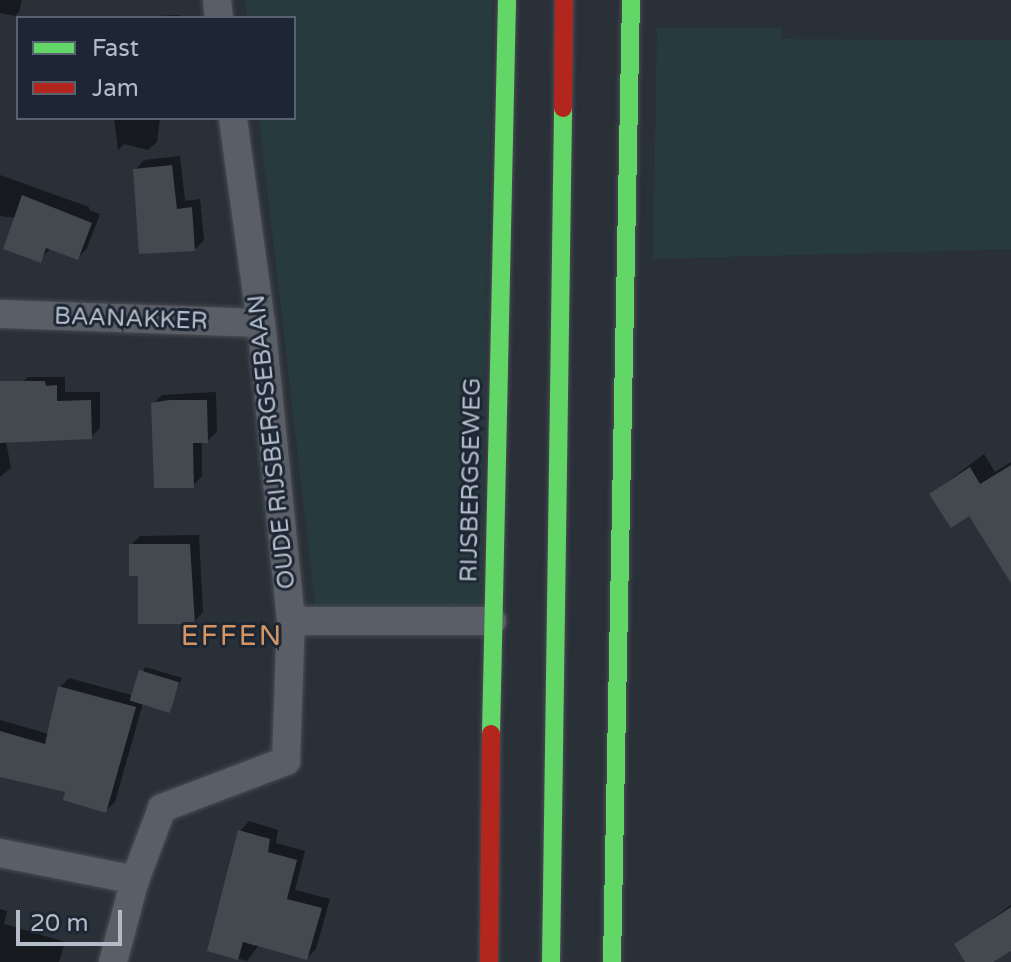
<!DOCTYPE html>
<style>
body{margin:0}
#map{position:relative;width:1011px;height:962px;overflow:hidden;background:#2a3038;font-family:"Varela Round",sans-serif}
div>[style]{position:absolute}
.green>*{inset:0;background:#273a3e}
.shadow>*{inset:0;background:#0007}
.building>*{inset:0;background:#444950;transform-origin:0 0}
.roads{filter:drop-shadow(0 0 2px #484c53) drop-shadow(0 0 2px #484c53)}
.street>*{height:28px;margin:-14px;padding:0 14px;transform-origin:14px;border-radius:14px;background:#5a5e66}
.fast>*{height:18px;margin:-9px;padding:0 9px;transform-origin:9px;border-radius:9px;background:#63d668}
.jam>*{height:18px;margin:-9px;padding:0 9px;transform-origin:9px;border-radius:9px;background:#b3261e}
span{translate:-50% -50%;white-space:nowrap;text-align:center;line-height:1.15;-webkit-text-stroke:6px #1d2633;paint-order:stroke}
.street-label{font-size:24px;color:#b4bcc9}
.quarter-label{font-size:28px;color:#d59563;letter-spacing:2px}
.legend{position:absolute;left:16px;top:16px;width:280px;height:104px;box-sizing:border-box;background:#1d2633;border:2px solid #59626f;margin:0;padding:10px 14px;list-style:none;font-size:24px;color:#b4bcc9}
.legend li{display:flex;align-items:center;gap:16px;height:40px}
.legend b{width:40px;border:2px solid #59626f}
.scale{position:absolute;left:16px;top:910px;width:106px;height:36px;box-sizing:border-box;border:4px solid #b4bcc9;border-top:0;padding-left:10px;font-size:24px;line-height:28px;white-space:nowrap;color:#b4bcc9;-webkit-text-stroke:6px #1d2633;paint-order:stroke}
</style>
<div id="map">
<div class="green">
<i style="clip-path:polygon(245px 0,493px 0,481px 605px,316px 612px,259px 118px,294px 118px,294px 18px,247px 18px)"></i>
<i style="clip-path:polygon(657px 28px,782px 28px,781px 39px,1011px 40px,1011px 249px,653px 259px)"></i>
</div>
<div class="shadow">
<i style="clip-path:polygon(0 0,22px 0,19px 12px,15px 16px,0 13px)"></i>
<i style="clip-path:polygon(179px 15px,180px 18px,121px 18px)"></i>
<i style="clip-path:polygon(114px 118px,160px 118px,157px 142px,148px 150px,124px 144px,118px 150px)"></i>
<i style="clip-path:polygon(180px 156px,185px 201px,200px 199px,204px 240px,195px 249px,135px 170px,144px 160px)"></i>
<i style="clip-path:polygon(0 175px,89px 207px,89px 210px,100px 214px,87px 248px,78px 258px,51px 248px,40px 260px,16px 218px,0 216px)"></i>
<i style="clip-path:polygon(28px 377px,65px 377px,65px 392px,100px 392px,100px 428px,91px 437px,18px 386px)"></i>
<i style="clip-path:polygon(216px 392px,217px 432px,207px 441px,202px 441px,202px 476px,193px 486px,153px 404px,162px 395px)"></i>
<i style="clip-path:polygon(4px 432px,11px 468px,0 477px,0 433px)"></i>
<i style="clip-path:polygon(984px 454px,995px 472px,1011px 462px,1011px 579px,969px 513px,931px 494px)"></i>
<i style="clip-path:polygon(199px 535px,203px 612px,194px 622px,139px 574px,131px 545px,140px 536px)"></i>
<i style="clip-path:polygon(145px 667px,182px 678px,169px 710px,143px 703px,115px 802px,105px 811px,68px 790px,0 775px,0 720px,49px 734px,60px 687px,69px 678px,135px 696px)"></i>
<i style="clip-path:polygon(249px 821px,278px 830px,276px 843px,305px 851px,295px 890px,330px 899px,316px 949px,307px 958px,259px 945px,247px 961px,210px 950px,240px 831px)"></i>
<i style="clip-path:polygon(1011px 905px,1011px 948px,987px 962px,968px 962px,957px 944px)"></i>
<i style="clip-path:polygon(0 909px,7px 911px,4px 924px,65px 942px,59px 962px,0 962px)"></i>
</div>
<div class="building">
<i style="clip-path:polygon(172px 165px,177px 209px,192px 207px,195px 251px,139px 254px,133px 169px)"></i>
<i style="clip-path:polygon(22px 195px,92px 223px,78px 260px,46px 248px,41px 263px,3px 249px)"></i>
<i style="clip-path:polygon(0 381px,45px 381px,46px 386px,57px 385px,57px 401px,91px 400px,92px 439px,0 443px)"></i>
<i style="clip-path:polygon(169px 400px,207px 400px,208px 443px,193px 443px,194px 488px,154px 488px,151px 403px)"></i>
<i style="clip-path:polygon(1011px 465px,1011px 583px,969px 516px,951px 528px,929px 494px,970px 467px,980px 484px)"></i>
<i style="clip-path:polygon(129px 544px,190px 544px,195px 624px,138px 624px,138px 576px,129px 576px)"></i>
<i style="left:139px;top:670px;width:42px;height:32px;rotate:17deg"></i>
<i style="clip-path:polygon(58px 686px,136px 707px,106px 813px,63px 800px,65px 792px,0 777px,0 731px,45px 744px)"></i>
<i style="clip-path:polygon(238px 830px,270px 839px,268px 852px,297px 860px,287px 899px,322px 908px,307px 960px,243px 942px,238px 960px,207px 951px)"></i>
<i style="clip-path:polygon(1011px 907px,1011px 951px,993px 962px,965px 962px,954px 944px)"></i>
</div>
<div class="roads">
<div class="street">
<i style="left:217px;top:0;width:18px;rotate:84deg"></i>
<i style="left:0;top:314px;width:261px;rotate:2deg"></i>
<i style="left:291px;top:621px;width:201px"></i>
<i style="left:0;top:853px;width:138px;rotate:11.3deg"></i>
<i style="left:113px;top:962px;width:85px;rotate:-75deg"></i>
<i style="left:135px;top:880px;width:77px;rotate:-69.4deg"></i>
<i style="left:162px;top:808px;width:133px;rotate:-20.8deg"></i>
<i style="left:286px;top:761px;width:140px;rotate:-88deg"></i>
<i style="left:291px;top:621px;width:300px;rotate:-95.7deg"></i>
<i style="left:261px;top:323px;width:207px;rotate:-97.8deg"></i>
</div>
<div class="fast">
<i style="left:491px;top:734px;width:734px;rotate:-88.75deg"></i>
<i style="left:551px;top:962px;width:854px;rotate:-89.19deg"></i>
<i style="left:612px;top:962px;width:962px;rotate:-88.87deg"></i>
</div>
<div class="jam">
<i style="left:563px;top:108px;width:108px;rotate:-89.5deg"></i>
<i style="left:489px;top:962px;width:228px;rotate:-89.5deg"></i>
</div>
</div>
<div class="street-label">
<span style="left:131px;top:319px;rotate:2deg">BAANAKKER</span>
<span style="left:272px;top:442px;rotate:-96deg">OUDE RIJSBERGSEBAAN</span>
<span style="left:471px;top:480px;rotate:-89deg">RIJSBERGSEWEG</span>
</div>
<div class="quarter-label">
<span style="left:232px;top:636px">EFFEN</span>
</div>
<ul class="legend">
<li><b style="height:10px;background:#63d668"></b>Fast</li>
<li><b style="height:10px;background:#b3261e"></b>Jam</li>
</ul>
<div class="scale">20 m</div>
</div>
